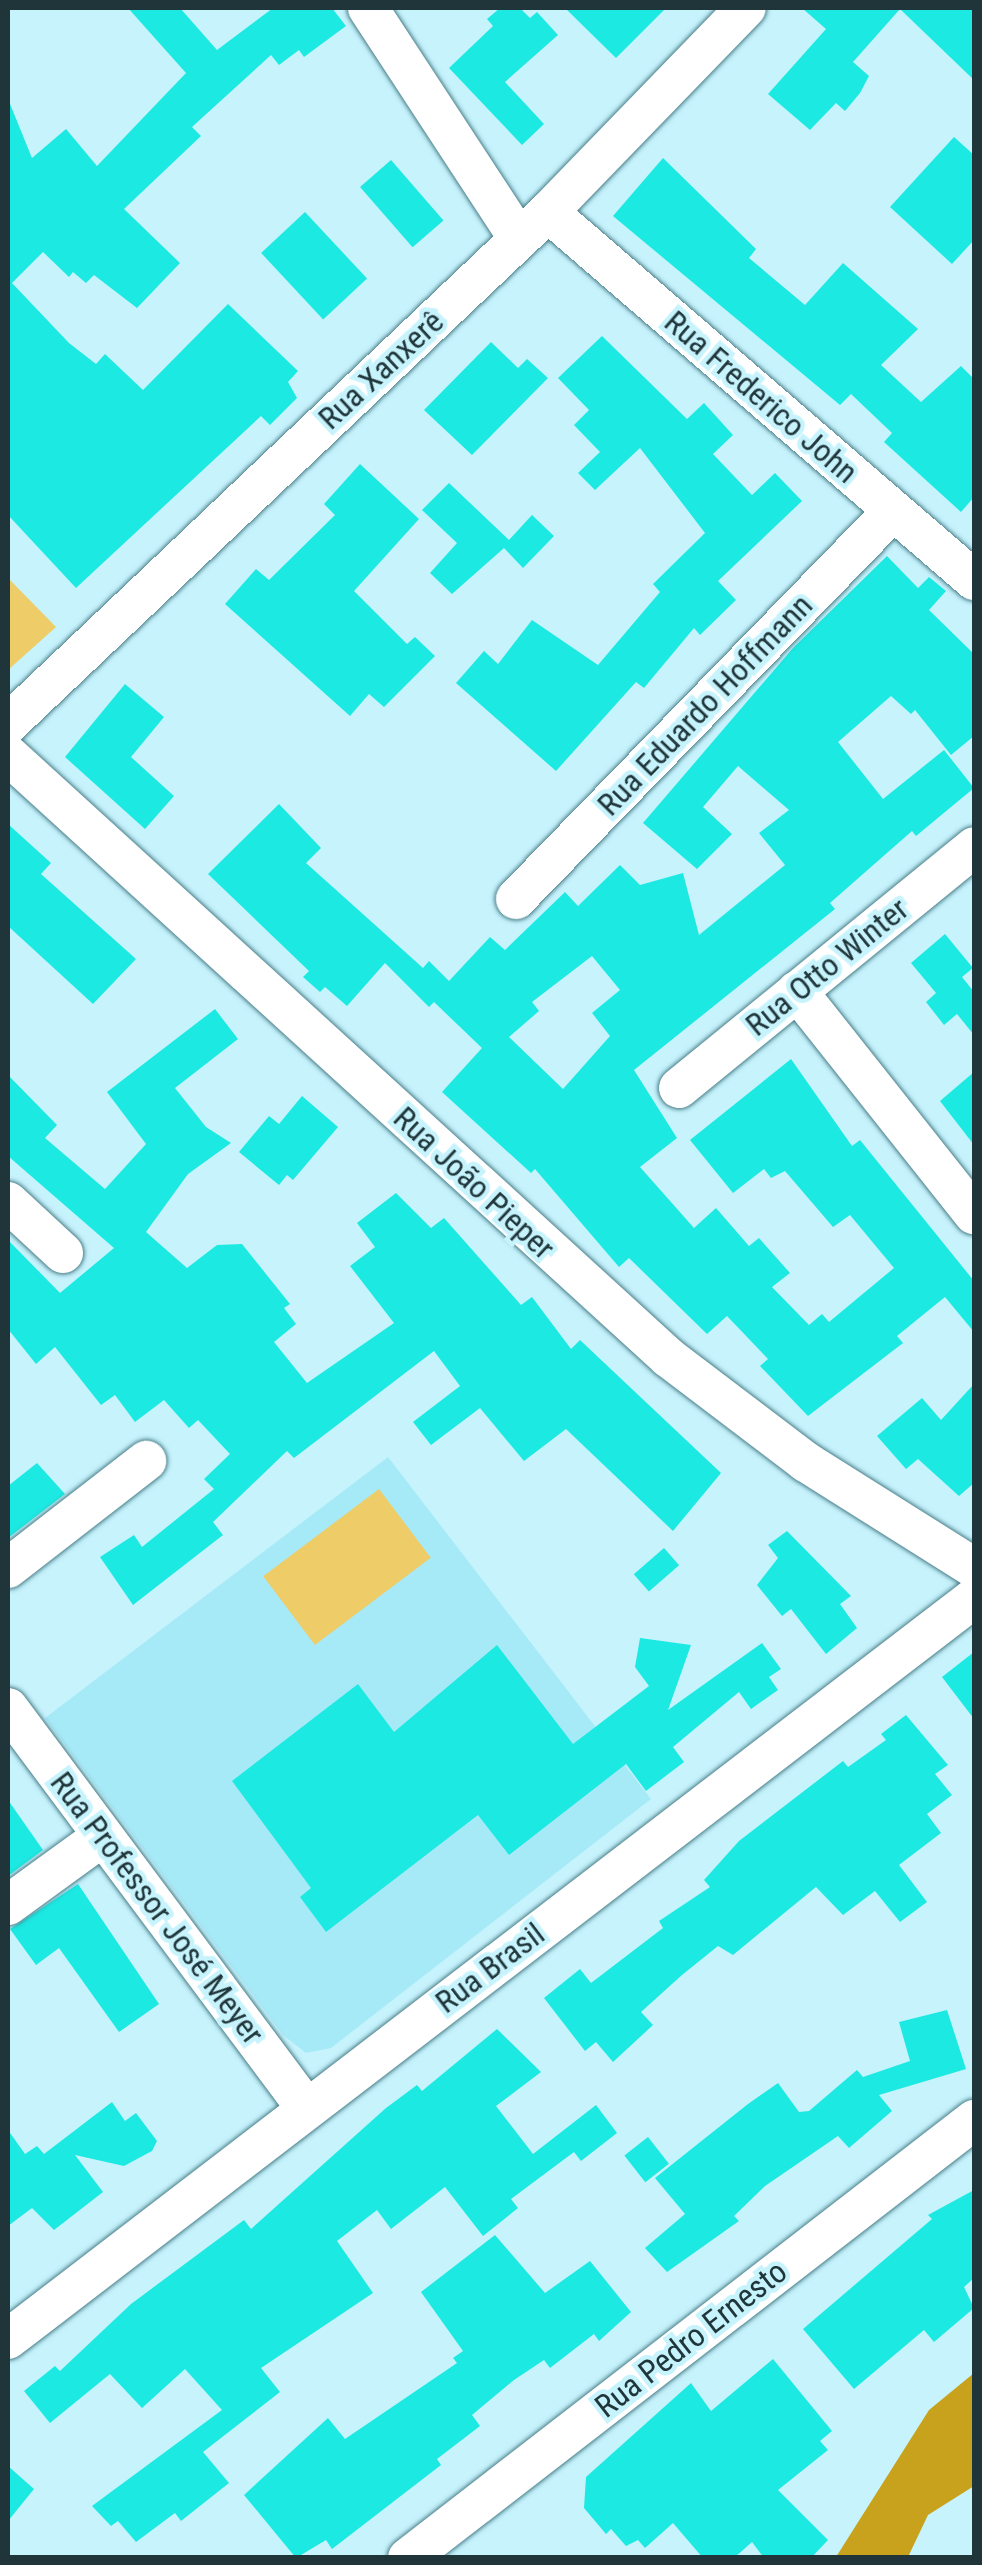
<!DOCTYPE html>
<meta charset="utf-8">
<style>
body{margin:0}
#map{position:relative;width:982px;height:2565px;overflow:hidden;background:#c6f3fc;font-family:"Roboto Condensed",sans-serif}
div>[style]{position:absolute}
.built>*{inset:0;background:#a7eaf7}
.green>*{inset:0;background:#eecc67;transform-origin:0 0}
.forest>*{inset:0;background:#c8a21d}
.building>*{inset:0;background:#1ce9e2;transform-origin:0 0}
.roads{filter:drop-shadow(0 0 2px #497e89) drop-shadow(0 0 2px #497e89)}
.minor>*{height:40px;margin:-20px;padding:0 20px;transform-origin:20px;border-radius:20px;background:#fff}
span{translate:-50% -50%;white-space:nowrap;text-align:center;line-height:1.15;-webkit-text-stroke:9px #c6f3fc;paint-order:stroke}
.street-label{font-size:32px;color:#1f353a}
.frame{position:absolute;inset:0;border:10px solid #1f353a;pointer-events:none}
</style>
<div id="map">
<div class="built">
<i style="clip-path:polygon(388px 1457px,651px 1799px,331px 2048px,306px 2053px,283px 2035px,45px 1718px)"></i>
</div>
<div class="green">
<i style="clip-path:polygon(8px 578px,56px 627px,8px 670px)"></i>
<i style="left:379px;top:1489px;width:86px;height:145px;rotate:53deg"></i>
</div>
<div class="forest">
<i style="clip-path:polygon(974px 2373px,974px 2486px,928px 2515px,908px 2557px,836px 2557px,929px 2410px)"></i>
</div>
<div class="building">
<i style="clip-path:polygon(128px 8px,180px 8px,217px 50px,273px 8px,332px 8px,346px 26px,304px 57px,299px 50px,279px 65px,271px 55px,192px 127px,201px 136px,124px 209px,180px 263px,137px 308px,94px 275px,86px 283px,73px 272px,69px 277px,43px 252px,12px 283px,69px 343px,96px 364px,105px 354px,143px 390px,228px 304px,298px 371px,288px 382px,297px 398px,270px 425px,261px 416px,76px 588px,8px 515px,8px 99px,32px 158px,66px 129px,97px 166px,186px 73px)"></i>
<i style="clip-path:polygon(500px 8px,520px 8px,530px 18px,537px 12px,558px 35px,505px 82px,544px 124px,522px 145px,449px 68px,493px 26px,487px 19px)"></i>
<i style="clip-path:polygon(565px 8px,666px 8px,616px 58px)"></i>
<i style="clip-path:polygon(802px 8px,974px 8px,974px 80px,900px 9px,853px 62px,869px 76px,860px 93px,845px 111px,836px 103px,810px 130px,768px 94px,826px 29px)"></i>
<i style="clip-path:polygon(954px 137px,974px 155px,974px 240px,952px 264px,890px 207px)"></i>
<i style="clip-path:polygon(663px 158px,756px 249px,749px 258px,805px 305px,843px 263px,918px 329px,881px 365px,921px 402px,961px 366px,974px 379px,974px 497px,961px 512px,884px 442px,892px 433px,851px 394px,840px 405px,613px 216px)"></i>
<i style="left:391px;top:160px;width:80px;height:41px;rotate:49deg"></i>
<i style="left:305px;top:212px;width:91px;height:60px;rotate:47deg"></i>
<i style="clip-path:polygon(602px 336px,687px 419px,704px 403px,733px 435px,713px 454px,752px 495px,775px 473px,802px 501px,718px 581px,736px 600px,700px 635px,694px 628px,644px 688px,636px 682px,556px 771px,456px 683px,484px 651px,498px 664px,532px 620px,598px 665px,660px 592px,653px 584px,705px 533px,640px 448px,595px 490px,578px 473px,600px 452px,574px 425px,589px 410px,558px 378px)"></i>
<i style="clip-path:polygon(491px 342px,518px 368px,527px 359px,548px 378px,472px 455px,424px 410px)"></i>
<i style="clip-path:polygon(360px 464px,419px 519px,354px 591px,407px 644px,415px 637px,435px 656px,384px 707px,369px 694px,350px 716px,225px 604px,256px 569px,269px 580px,335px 515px,324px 504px)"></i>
<i style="clip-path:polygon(449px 483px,509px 540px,532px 515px,554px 536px,523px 568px,504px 548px,452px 594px,430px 573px,457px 543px,422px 510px)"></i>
<i style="clip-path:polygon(evenodd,887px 556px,918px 588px,929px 577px,946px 591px,929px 610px,974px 654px,974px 736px,951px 755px,915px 710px,911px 714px,891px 696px,838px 742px,883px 799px,944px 750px,974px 788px,916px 836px,912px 831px,830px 903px,835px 909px,634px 1070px,677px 1138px,640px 1167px,694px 1228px,716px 1208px,749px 1246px,759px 1238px,790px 1273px,772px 1287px,809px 1325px,822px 1314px,829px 1322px,894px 1268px,850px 1215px,833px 1227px,785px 1171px,771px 1178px,764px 1169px,733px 1193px,690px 1140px,791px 1059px,852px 1146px,860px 1140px,974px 1281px,974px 1332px,945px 1297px,897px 1336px,903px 1343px,808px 1416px,760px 1366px,768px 1359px,727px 1316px,707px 1334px,629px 1258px,619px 1267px,535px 1169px,531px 1173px,442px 1092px,482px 1048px,434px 1002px,429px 1007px,385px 963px,347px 1006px,325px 987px,320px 992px,303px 977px,309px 971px,208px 874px,279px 804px,321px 848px,306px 863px,423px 968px,429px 961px,449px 981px,490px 937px,505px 950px,565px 892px,578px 906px,620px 865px,640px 885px,683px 873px,699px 935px,785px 865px,759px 833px,789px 810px,738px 766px,703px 807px,732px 834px,697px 869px,643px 823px,793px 648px,887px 556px,592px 956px,620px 990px,592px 1013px,610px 1036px,563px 1089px,509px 1037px,539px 1011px,532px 1002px,592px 956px)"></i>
<i style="clip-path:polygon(125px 684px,164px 717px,131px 757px,174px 796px,145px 829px,65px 757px)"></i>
<i style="clip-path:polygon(8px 824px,51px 863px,41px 874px,136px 959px,93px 1004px,8px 926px)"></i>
<i style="clip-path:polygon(945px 934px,973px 968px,962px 977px,974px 992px,974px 1035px,957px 1014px,944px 1025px,926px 1002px,936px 993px,911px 963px)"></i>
<i style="clip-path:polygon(215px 1009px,238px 1039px,175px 1088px,206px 1127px,231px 1143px,188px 1174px,146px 1232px,187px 1268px,217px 1245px,242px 1244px,290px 1304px,284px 1308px,296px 1324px,274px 1342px,307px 1383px,394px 1323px,350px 1266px,375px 1247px,357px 1223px,396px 1193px,431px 1228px,444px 1218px,521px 1305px,532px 1297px,571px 1349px,580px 1340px,721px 1473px,673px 1531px,566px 1429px,524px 1461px,480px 1408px,431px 1445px,413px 1422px,460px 1386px,434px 1351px,294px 1458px,287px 1451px,213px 1522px,223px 1535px,133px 1605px,100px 1557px,134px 1535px,142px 1547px,214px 1489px,204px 1479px,230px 1454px,198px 1420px,189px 1428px,164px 1400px,135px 1422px,115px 1395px,101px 1405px,55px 1347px,36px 1364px,8px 1329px,8px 1240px,60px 1293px,114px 1248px,8px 1156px,8px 1075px,57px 1125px,45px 1138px,105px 1189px,146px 1144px,107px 1092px)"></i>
<i style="clip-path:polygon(974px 1072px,974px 1145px,940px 1101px)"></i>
<i style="clip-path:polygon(302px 1096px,338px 1127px,293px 1180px,287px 1175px,279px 1185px,239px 1152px,269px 1116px,279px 1124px)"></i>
<i style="clip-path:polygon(974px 1384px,974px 1483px,959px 1496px,918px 1459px,906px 1469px,877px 1436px,922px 1398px,941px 1420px)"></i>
<i style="clip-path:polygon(37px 1463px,65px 1494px,8px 1538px,8px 1486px)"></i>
<i style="clip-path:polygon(787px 1531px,851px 1596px,840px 1604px,857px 1628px,826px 1654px,791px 1609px,782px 1616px,757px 1585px,778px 1558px,768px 1545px)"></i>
<i style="left:664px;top:1548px;width:23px;height:40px;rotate:49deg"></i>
<i style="clip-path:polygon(640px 1638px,691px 1645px,668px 1710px,762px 1643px,781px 1669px,769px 1677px,778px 1690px,751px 1709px,739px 1692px,673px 1747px,684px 1762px,646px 1791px,626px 1764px,509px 1855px,478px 1815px,326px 1932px,300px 1897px,311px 1888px,232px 1781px,358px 1684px,394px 1732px,497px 1645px,573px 1744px,649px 1686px,635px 1667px)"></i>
<i style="clip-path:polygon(974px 1652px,974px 1719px,942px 1677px)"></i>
<i style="clip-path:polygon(906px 1715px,948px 1765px,935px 1774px,952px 1795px,927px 1814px,941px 1833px,899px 1865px,927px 1902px,900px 1922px,875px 1891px,843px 1915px,816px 1887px,733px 1955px,718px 1946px,682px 1975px,641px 2012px,653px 2025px,613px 2062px,596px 2042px,585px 2051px,544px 1998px,580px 1969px,591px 1983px,663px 1928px,659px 1921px,710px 1887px,704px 1880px,739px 1841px,843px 1761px,848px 1767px,886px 1740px,881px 1734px)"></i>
<i style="clip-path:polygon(8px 1800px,43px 1850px,8px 1876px)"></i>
<i style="clip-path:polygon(78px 1884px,159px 2004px,119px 2032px,59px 1948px,36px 1965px,10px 1929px)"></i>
<i style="clip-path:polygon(947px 2010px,966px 2069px,879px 2095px,892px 2111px,849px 2148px,838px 2136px,765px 2186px,734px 2216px,739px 2221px,667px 2272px,645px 2248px,685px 2214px,655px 2178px,748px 2104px,778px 2083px,799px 2112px,809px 2111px,857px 2070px,863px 2077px,910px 2061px,899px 2022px)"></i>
<i style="clip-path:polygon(497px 2029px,541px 2072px,496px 2106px,533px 2154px,596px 2105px,617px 2133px,581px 2161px,574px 2152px,511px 2199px,518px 2208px,483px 2236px,445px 2187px,391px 2229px,377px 2210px,337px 2241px,373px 2293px,261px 2368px,280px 2392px,203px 2452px,229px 2483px,181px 2521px,175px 2513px,136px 2542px,118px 2521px,111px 2526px,92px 2506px,222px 2410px,185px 2369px,142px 2408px,110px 2374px,50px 2423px,24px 2391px,55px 2366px,60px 2371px,131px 2304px,244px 2220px,251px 2229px,386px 2108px,417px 2085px,422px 2091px)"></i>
<i style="clip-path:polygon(112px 2102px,125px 2121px,136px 2113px,157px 2141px,152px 2151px,124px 2166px,75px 2155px,103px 2192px,54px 2230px,32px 2208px,8px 2226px,8px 2130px,25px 2154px,37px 2146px,44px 2154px)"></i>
<i style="left:648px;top:2137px;width:34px;height:30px;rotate:52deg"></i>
<i style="clip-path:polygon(974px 2190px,974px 2278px,964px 2287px,974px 2308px,934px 2342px,924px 2330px,854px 2389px,803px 2329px,932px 2219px,928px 2215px)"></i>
<i style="clip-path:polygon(495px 2235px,545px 2293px,590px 2261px,631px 2312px,599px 2341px,594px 2334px,550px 2368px,544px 2360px,514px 2380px,472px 2415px,480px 2426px,437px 2459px,441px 2465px,332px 2549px,326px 2540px,296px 2558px,244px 2495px,328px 2418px,345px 2439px,457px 2363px,453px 2358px,463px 2351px,421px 2292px)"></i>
<i style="clip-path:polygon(773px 2359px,832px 2431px,820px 2441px,828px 2450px,778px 2490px,828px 2540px,811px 2558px,764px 2558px,752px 2542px,734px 2558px,703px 2558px,673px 2523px,645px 2548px,638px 2540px,626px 2546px,611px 2529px,606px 2534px,584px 2508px,586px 2477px,691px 2383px,711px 2411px)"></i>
<i style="clip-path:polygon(8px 2466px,34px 2489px,8px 2521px)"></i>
</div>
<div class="roads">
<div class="minor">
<i style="left:368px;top:8px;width:276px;rotate:56.8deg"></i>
<i style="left:548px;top:212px;width:563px;rotate:40.82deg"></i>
<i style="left:8px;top:724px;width:744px;rotate:-43.48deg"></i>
<i style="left:548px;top:212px;width:284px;rotate:-45.9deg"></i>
<i style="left:8px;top:755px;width:895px;rotate:42.37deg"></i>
<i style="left:669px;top:1358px;width:172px;rotate:37.2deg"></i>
<i style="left:806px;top:1462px;width:199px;rotate:32.2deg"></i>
<i style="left:516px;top:899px;width:541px;rotate:-45.82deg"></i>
<i style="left:797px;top:991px;width:285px;rotate:51.6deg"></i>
<i style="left:679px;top:1088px;width:381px;rotate:-39.2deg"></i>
<i style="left:8px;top:1202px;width:75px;rotate:42.8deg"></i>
<i style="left:8px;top:1568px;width:175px;rotate:-37.8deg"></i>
<i style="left:8px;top:1708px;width:499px;rotate:53.3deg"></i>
<i style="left:8px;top:1905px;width:117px;rotate:-36deg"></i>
<i style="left:8px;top:2339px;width:1217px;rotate:-37.49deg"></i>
<i style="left:408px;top:2558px;width:716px;rotate:-37.73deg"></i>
</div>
</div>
<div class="street-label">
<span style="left:381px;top:370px;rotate:-43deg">Rua Xanxerê</span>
<span style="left:761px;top:397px;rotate:41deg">Rua Frederico John</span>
<span style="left:705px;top:705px;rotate:-46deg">Rua Eduardo Hoffmann</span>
<span style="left:827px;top:967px;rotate:-39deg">Rua Otto Winter</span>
<span style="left:474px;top:1183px;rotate:43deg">Rua João Pieper</span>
<span style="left:157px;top:1908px;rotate:53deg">Rua Professor José Meyer</span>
<span style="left:490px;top:1968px;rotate:-37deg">Rua Brasil</span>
<span style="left:691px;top:2339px;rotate:-38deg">Rua Pedro Ernesto</span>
</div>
<div class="frame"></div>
</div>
